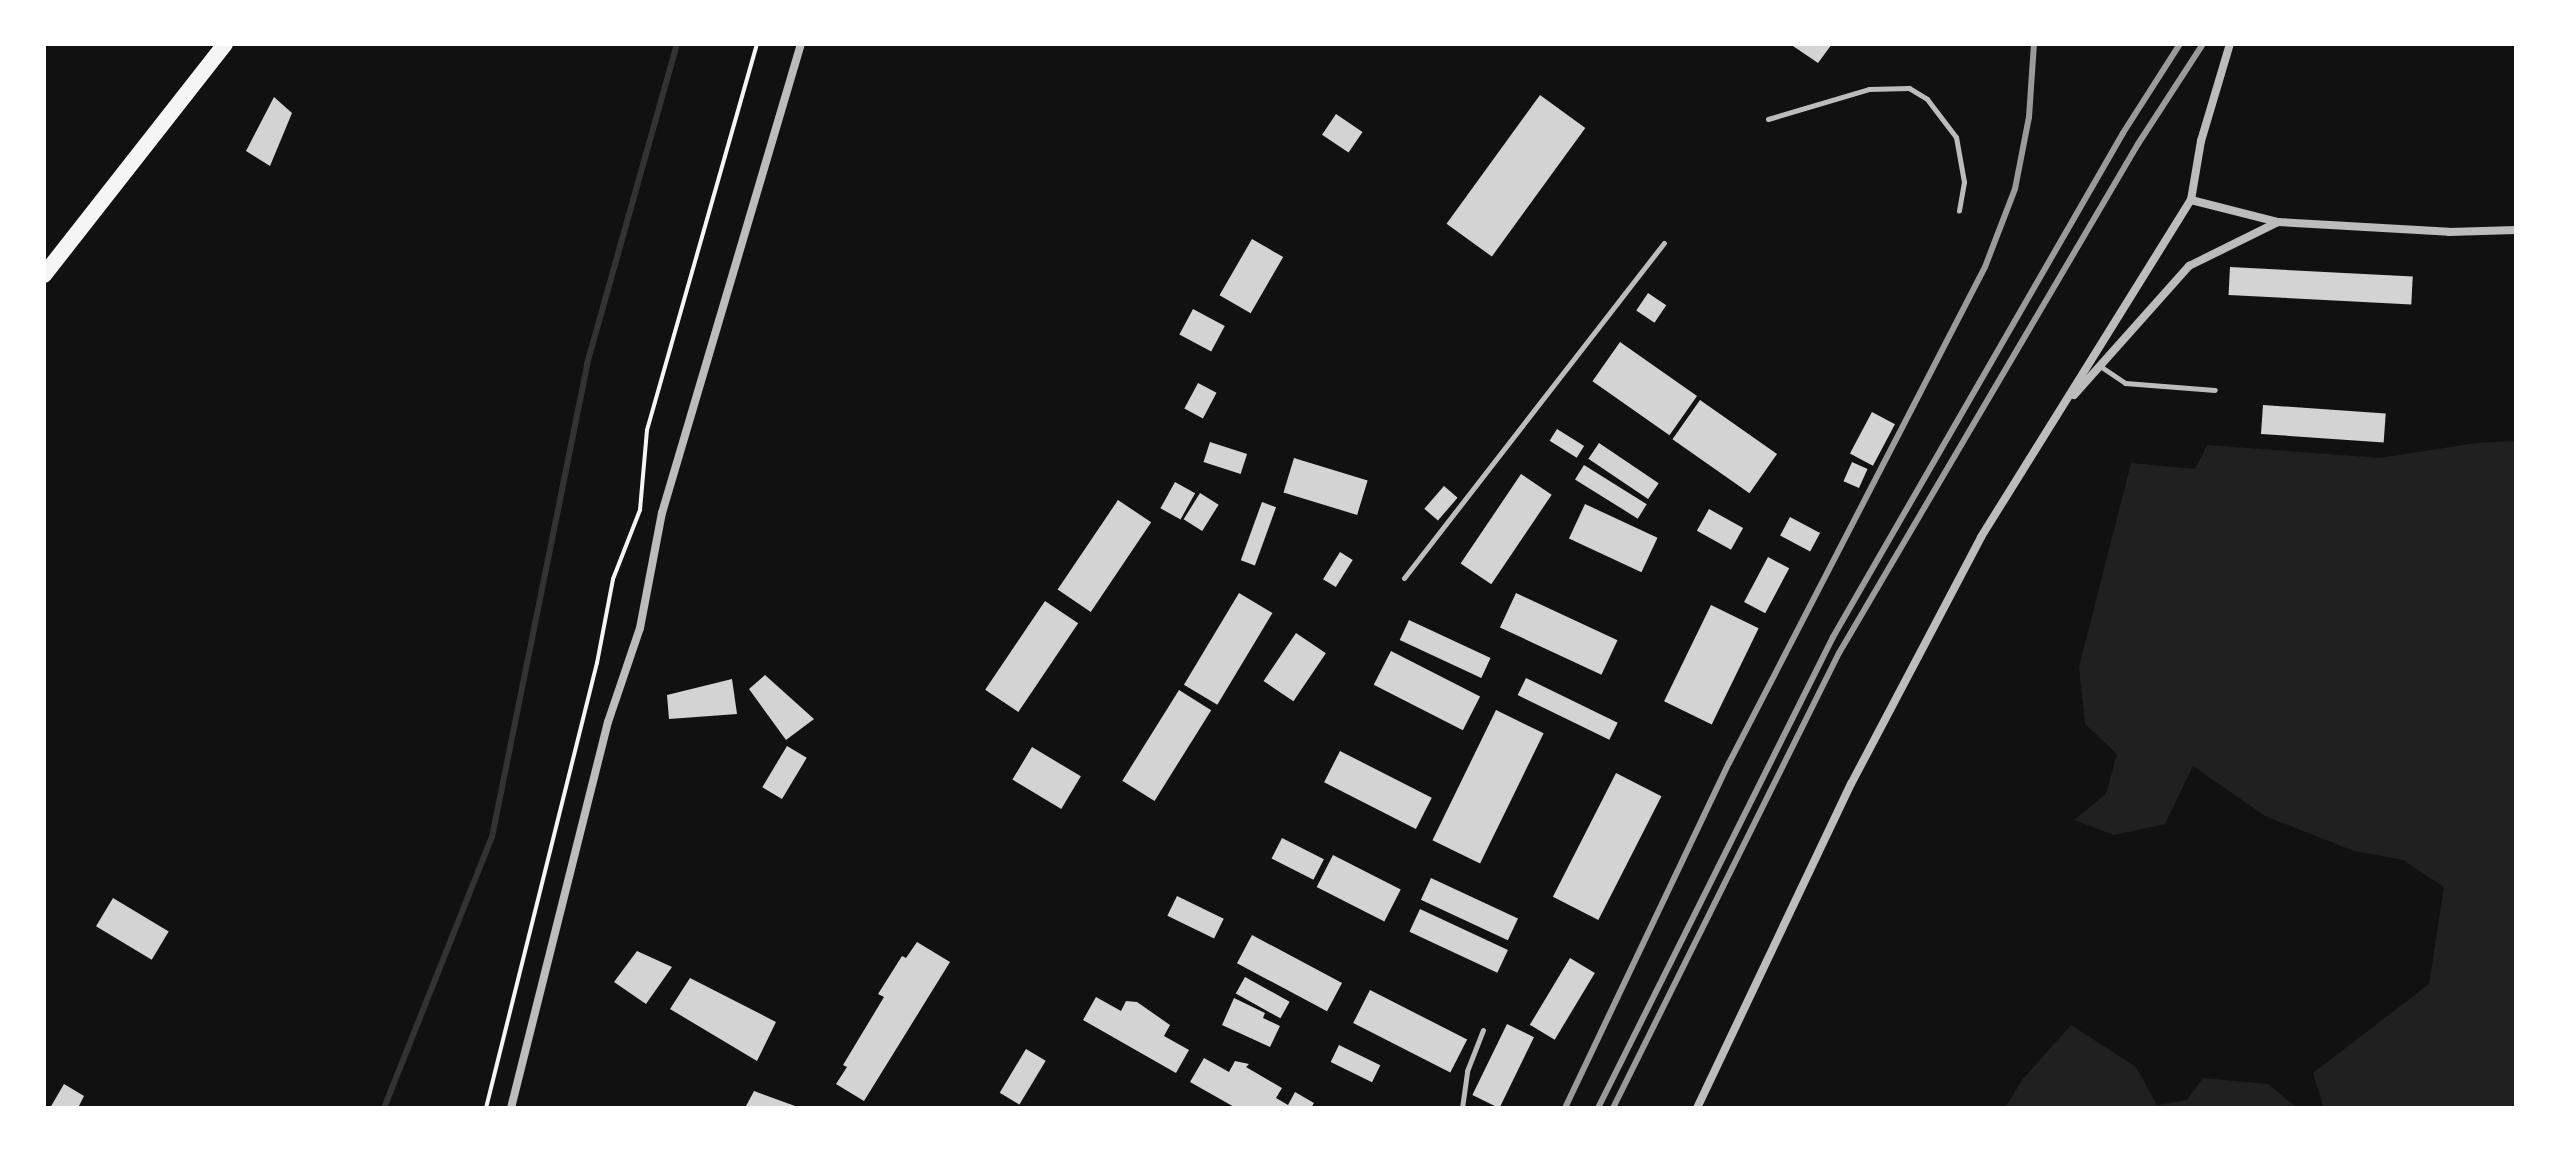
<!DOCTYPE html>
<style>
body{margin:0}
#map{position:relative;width:2560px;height:1152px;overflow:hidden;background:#111;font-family:Commissioner,sans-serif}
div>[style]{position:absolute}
.green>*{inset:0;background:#202020}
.stream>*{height:6px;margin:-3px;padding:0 3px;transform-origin:3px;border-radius:3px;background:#333}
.building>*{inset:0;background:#d3d3d3;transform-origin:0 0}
.path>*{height:4px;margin:-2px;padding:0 2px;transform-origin:2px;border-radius:2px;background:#f5f5f5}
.service>*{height:5px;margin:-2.5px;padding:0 2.5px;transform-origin:2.5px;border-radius:2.5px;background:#bcbcbc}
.minor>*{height:8px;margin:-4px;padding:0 4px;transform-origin:4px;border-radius:4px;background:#bcbcbc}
.secondary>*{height:16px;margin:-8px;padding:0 8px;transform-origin:8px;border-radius:8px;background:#f5f5f5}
.rail>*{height:6px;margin:-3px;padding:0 3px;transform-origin:3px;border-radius:3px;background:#9a9a9a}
span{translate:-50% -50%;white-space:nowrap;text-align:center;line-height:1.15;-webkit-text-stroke:8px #fff;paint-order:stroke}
.frame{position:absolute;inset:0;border:46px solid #fff;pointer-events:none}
</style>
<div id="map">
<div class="green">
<i style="clip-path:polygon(2516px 441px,2516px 1108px,2324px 1108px,2313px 1073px,2429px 984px,2444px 887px,2403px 860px,2354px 851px,2265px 816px,2193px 766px,2165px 824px,2114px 835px,2074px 820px,2106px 794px,2117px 754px,2085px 724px,2079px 667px,2131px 463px,2195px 469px,2207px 445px,2380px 458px,2476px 443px)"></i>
<i style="clip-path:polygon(2071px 1025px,2136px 1067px,2157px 1105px,2187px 1100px,2203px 1078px,2268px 1084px,2297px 1108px,2005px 1108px,2022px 1080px)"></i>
</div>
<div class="stream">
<i style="left:384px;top:1108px;width:292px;rotate:-68.3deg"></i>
<i style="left:492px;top:837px;width:482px;rotate:-78.6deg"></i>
<i style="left:587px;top:364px;width:332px;rotate:-74.3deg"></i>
</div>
<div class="building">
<i style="clip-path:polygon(1790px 44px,1832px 44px,1818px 63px)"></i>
<i style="left:1540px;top:95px;width:56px;height:159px;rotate:36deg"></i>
<i style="clip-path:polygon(274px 97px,292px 113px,270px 166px,246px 151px)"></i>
<i style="left:1336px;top:114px;width:32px;height:25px;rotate:34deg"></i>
<i style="left:1252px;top:239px;width:36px;height:65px;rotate:30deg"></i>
<i style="left:2230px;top:267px;width:183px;height:28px;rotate:3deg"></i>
<i style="left:1648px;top:293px;width:22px;height:21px;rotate:34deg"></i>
<i style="left:1193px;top:309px;width:36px;height:29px;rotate:28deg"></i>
<i style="left:1620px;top:342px;width:94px;height:48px;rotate:35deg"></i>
<i style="left:1198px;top:383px;width:21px;height:29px;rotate:28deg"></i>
<i style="left:1700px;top:400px;width:94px;height:48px;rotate:35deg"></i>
<i style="left:2263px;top:405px;width:123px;height:29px;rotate:4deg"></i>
<i style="left:1872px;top:412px;width:26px;height:47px;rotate:28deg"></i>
<i style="left:1557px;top:429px;width:32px;height:14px;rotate:32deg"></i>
<i style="left:1210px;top:442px;width:39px;height:21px;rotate:18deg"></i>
<i style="left:1599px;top:443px;width:72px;height:19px;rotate:34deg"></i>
<i style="left:1294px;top:458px;width:77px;height:36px;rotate:17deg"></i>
<i style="left:1852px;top:462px;width:17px;height:21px;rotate:24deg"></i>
<i style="left:1584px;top:465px;width:74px;height:17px;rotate:32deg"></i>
<i style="left:1521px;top:474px;width:37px;height:108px;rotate:34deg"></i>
<i style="left:1175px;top:482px;width:23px;height:30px;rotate:29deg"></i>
<i style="left:1444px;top:486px;width:18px;height:30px;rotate:41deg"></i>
<i style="left:1200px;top:493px;width:22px;height:31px;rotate:32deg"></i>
<i style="left:1118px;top:500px;width:40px;height:108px;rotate:34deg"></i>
<i style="left:1262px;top:502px;width:15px;height:62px;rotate:20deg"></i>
<i style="left:1585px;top:504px;width:80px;height:38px;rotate:25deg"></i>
<i style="left:1709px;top:509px;width:39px;height:25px;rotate:29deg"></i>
<i style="left:1790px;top:517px;width:34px;height:21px;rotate:28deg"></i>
<i style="left:1340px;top:552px;width:15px;height:32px;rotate:32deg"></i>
<i style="left:1768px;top:557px;width:24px;height:51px;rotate:28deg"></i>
<i style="left:1239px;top:593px;width:39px;height:107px;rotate:31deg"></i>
<i style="left:1516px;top:593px;width:112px;height:38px;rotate:25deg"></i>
<i style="left:1045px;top:601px;width:40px;height:107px;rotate:34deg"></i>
<i style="left:1711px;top:605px;width:53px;height:107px;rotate:26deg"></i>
<i style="left:1409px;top:620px;width:90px;height:22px;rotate:25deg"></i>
<i style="left:1296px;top:633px;width:36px;height:58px;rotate:34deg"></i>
<i style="left:1391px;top:651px;width:100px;height:38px;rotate:27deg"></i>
<i style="clip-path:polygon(765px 675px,814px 719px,786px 740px,749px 689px)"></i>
<i style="left:1526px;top:678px;width:102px;height:19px;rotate:26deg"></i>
<i style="clip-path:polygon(732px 679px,737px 714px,669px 719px,667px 695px)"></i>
<i style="left:1179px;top:690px;width:38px;height:107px;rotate:32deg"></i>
<i style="left:1496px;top:710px;width:53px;height:145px;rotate:26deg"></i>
<i style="left:787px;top:746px;width:23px;height:48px;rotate:31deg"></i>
<i style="left:1032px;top:747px;width:57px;height:38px;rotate:31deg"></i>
<i style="left:1340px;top:751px;width:103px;height:35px;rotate:27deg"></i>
<i style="left:1616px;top:773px;width:51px;height:139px;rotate:27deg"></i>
<i style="left:1282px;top:838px;width:47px;height:23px;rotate:27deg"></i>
<i style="left:1333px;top:855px;width:76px;height:36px;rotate:27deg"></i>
<i style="left:1431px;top:878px;width:96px;height:24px;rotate:25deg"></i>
<i style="left:1177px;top:896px;width:52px;height:22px;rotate:26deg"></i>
<i style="left:113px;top:898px;width:65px;height:33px;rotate:31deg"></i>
<i style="left:1420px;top:909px;width:97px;height:25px;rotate:25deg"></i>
<i style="left:1252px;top:935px;width:102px;height:32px;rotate:28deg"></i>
<i style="clip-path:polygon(917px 942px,950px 962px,864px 1101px,836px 1084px,847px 1067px,843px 1065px,884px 997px,878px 994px,902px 956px,906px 958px)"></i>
<i style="clip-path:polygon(637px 951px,672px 967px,646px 1004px,614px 982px)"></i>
<i style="left:1570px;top:958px;width:29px;height:78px;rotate:31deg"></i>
<i style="left:1245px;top:977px;width:51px;height:19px;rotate:29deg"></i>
<i style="clip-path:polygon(690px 978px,776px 1022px,757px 1061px,670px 1009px)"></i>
<i style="left:1370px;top:990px;width:109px;height:37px;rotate:27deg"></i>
<i style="clip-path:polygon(1096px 997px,1121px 1011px,1126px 1001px,1137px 1002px,1170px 1025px,1164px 1036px,1189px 1050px,1176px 1073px,1083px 1020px)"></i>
<i style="clip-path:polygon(1234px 998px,1265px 1013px,1263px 1018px,1280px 1026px,1270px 1047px,1222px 1025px)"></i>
<i style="left:1507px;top:1024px;width:30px;height:79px;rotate:26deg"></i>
<i style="left:1339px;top:1045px;width:46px;height:19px;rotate:26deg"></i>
<i style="left:1026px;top:1049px;width:23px;height:51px;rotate:31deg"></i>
<i style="clip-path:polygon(1204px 1058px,1229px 1072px,1235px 1061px,1249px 1064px,1246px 1067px,1282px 1088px,1276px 1098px,1288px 1105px,1295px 1092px,1314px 1103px,1311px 1108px,1236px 1108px,1190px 1082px)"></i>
<i style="clip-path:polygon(64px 1084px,84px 1096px,78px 1108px,50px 1108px)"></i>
<i style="clip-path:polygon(754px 1091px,795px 1106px,745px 1108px)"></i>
</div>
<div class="path">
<i style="left:486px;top:1108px;width:459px;rotate:-76deg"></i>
<i style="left:597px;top:663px;width:86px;rotate:-79.2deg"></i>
<i style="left:613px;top:579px;width:74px;rotate:-68.6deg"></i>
<i style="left:640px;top:510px;width:80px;rotate:-85deg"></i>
<i style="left:647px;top:430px;width:401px;rotate:-74.1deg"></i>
</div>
<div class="service">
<i style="left:1768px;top:119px;width:105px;rotate:-16.5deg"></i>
<i style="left:1869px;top:89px;width:40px;rotate:-1.4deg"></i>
<i style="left:1909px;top:88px;width:21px;rotate:31deg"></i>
<i style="left:1927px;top:99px;width:48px;rotate:52.7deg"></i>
<i style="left:1956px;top:137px;width:46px;rotate:79.9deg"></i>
<i style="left:1964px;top:182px;width:29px;rotate:100deg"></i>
<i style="left:2100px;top:366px;width:30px;rotate:34deg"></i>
<i style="left:2125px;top:383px;width:90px;rotate:4.4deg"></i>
<i style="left:1404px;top:578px;width:424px;rotate:-52.2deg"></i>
<i style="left:1462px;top:1108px;width:37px;rotate:-82deg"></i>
<i style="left:1467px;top:1071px;width:44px;rotate:-68.7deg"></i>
</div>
<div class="minor">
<i style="left:2191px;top:200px;width:60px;rotate:-80.4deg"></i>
<i style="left:2201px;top:141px;width:101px;rotate:-73.4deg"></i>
<i style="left:2074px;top:395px;width:173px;rotate:-48.3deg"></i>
<i style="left:2189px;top:266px;width:99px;rotate:-26.3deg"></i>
<i style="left:511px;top:1108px;width:398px;rotate:-75.9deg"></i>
<i style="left:608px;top:722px;width:99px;rotate:-71.2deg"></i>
<i style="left:640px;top:628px;width:117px;rotate:-79.2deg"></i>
<i style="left:662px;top:513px;width:489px;rotate:-73.5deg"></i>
<i style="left:1697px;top:1108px;width:359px;rotate:-64.6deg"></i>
<i style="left:1851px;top:784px;width:279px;rotate:-62.2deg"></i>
<i style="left:1981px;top:537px;width:397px;rotate:-58.1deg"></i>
<i style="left:2191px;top:200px;width:90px;rotate:14.2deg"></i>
<i style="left:2278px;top:222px;width:171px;rotate:3.3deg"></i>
<i style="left:2449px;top:232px;width:67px;rotate:-1.7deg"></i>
</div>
<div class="secondary">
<i style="left:44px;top:275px;width:293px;rotate:-51.9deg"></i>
</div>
<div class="rail">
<i style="left:1565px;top:1108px;width:382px;rotate:-64.6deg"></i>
<i style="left:1729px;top:763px;width:558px;rotate:-62.7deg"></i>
<i style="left:1985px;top:267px;width:84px;rotate:-69deg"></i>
<i style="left:2015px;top:189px;width:73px;rotate:-79deg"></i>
<i style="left:2029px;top:117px;width:73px;rotate:-86.1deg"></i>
<i style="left:1598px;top:1108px;width:526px;rotate:-63.48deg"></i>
<i style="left:1833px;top:637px;width:581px;rotate:-60.08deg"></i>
<i style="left:2123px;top:133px;width:106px;rotate:-57.4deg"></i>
<i style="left:1613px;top:1108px;width:508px;rotate:-63.59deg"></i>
<i style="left:1839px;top:653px;width:590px;rotate:-59.57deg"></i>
<i style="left:2138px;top:144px;width:119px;rotate:-57deg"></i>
</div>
<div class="frame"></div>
</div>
